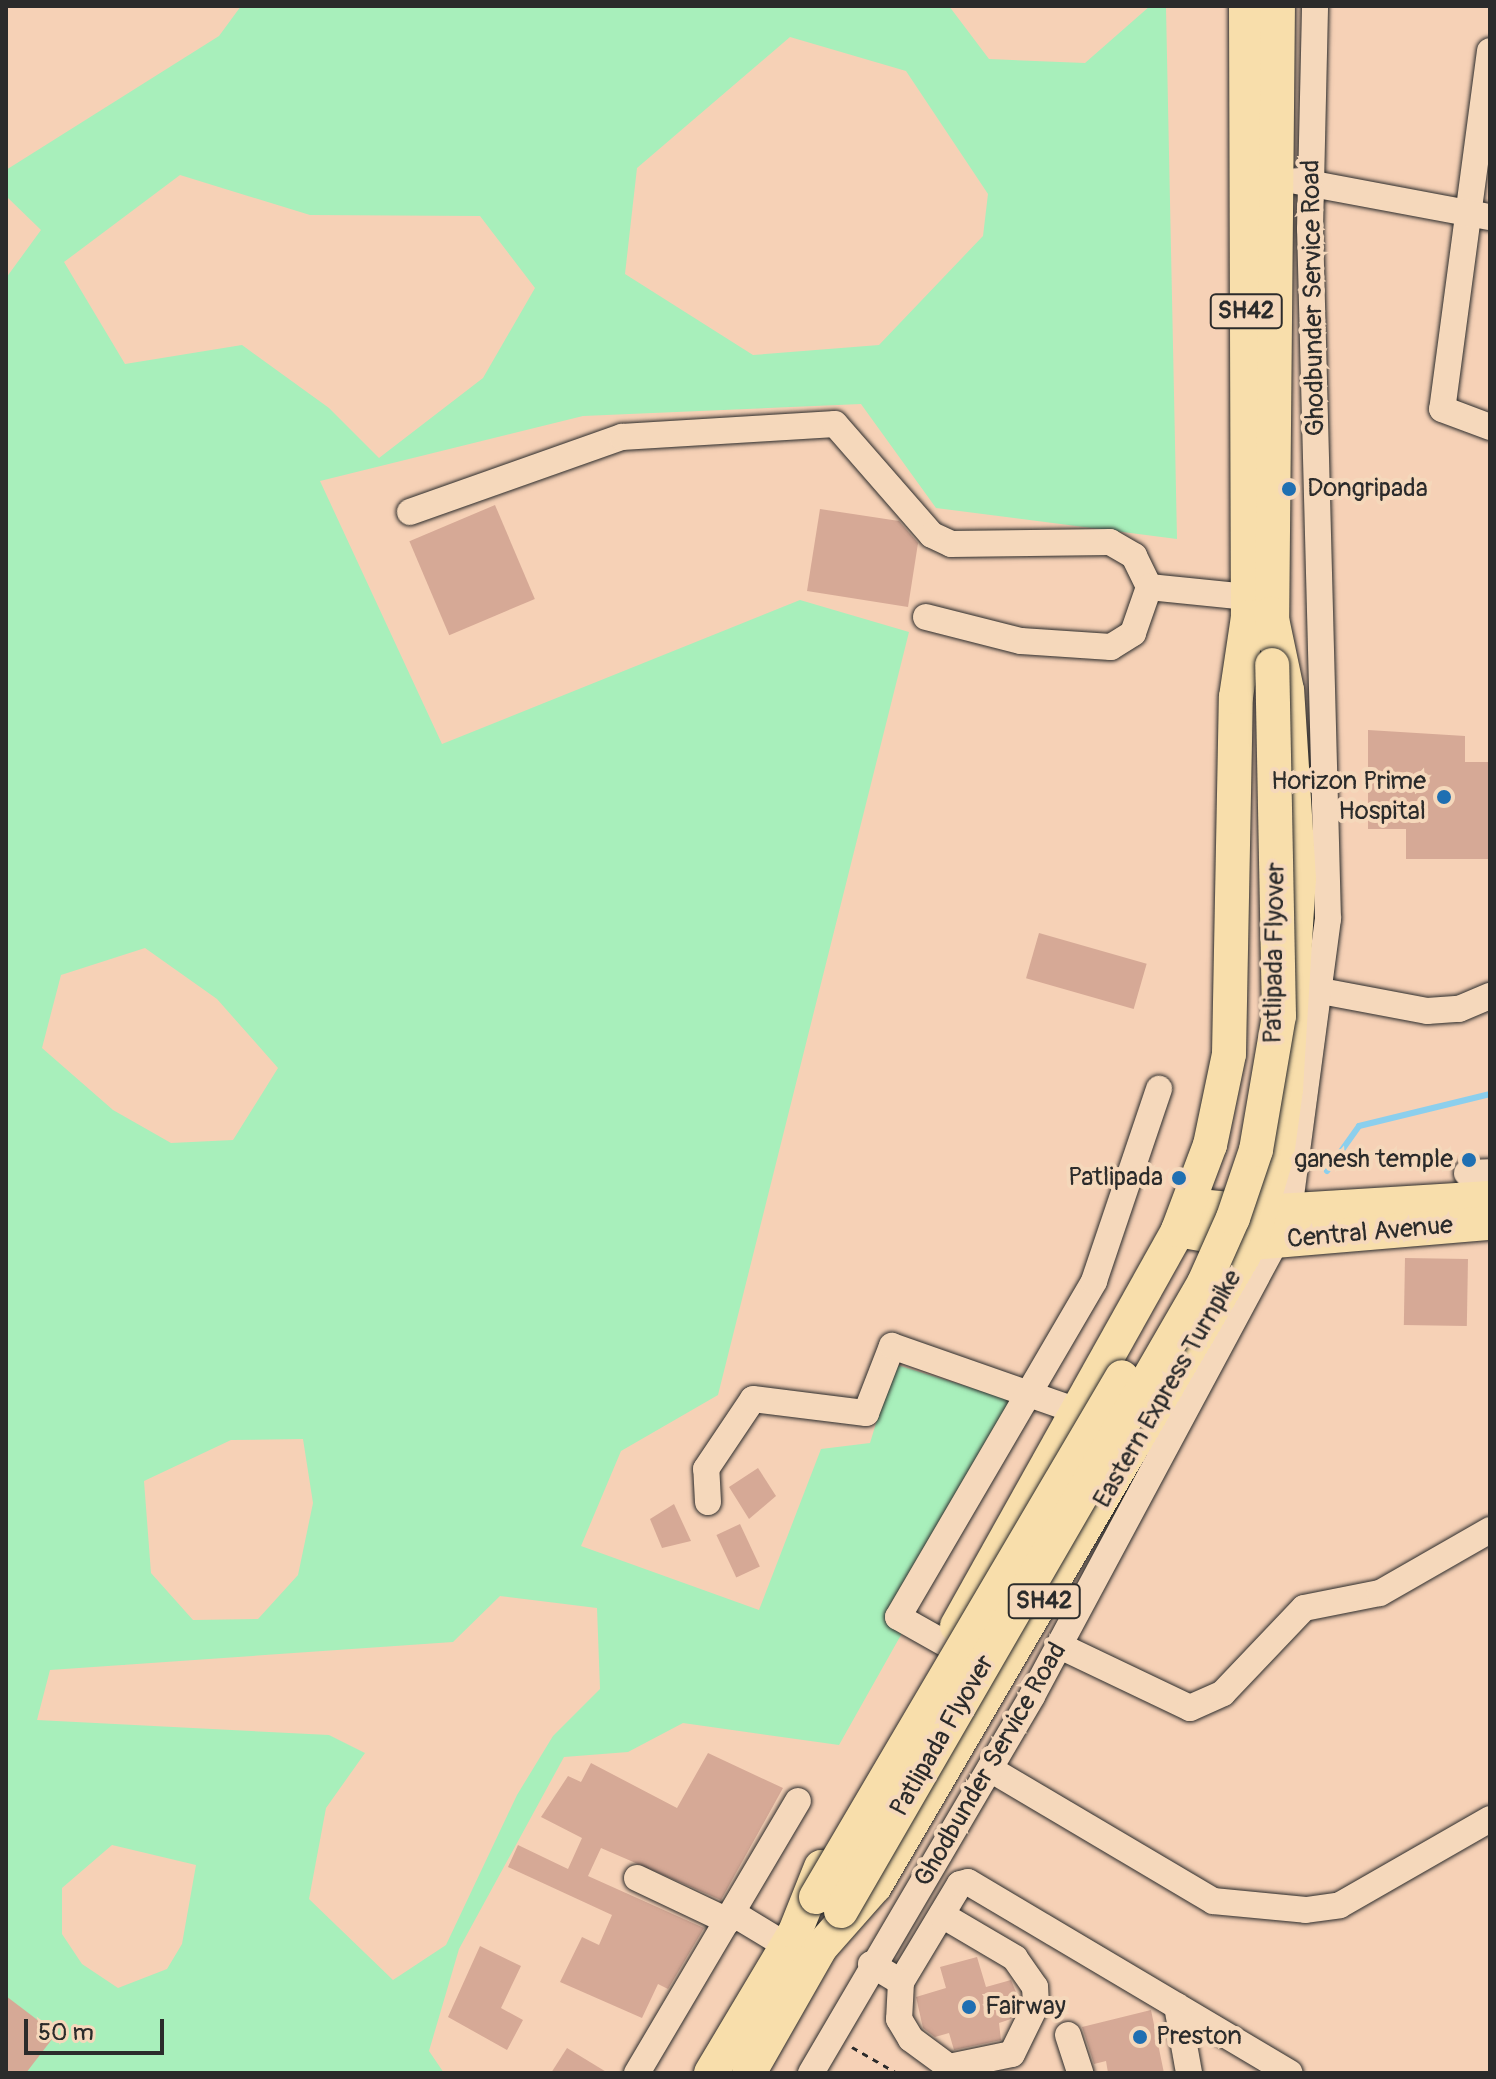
<!DOCTYPE html>
<style>
body{margin:0}
#map{position:relative;width:1496px;height:2079px;overflow:hidden;background:#f6d1b6;font-family:Pangolin,sans-serif}
div>[style]{position:absolute}
.green>*{inset:0;background:#a8efbb}
.stream>*{height:6px;margin:-3px;padding:0 3px;transform-origin:3px;border-radius:3px;background:#8bcfed}
.building>*{inset:0;background:#d6a996;transform-origin:0 0}
.path>*{height:3px;margin-top:-1.5px;transform-origin:0;background:repeating-linear-gradient(90deg,#2b2b2b 0 6px,transparent 0 12px)}
.roads{filter:drop-shadow(0 0 2px #2b2b2b) drop-shadow(0 0 2px #2b2b2b)}
.minor>*{height:26px;margin:-13px;padding:0 13px;transform-origin:13px;border-radius:13px;background:#f5d8bb}
.major>*{height:34px;margin:-17px;padding:0 17px;transform-origin:17px;border-radius:17px;background:#f8deab}
.bridges{filter:drop-shadow(0 0 2px #2b2b2b) drop-shadow(0 0 2px #2b2b2b)}
.major-bridge>*{height:34px;margin:-17px;padding:0 17px;transform-origin:17px;border-radius:17px;background:#f8deab}
.dots>*{width:22px;height:22px;translate:-50% -50%;box-sizing:border-box;border:4px solid #f5d8bb;border-radius:50%}
span{translate:-50% -50%;white-space:nowrap;text-align:center;line-height:1.15;-webkit-text-stroke:8px #f5d8bb;paint-order:stroke}
.shield-label span{padding:2px 6px;background:#f5d8bb;border:2px solid;border-radius:6px;-webkit-text-stroke-width:0}
.shield-label{font-size:24px;color:#2b2b2b;font-weight:700}
.street-label{font-size:26px;color:#2b2b2b}
.poi-label{font-size:26px;color:#2b2b2b}
.left{translate:0 -50%;text-align:left}
.right{translate:-100% -50%;text-align:right}
.frame{position:absolute;inset:0;border:8px solid #2b2b2b;pointer-events:none}
.scale{position:absolute;left:24px;top:2019px;width:140px;height:36px;box-sizing:border-box;border:4px solid #2b2b2b;border-top:0;padding-left:10px;font-size:24px;line-height:28px;white-space:nowrap;color:#2b2b2b;-webkit-text-stroke:6px #f5d8bb;paint-order:stroke}
</style>
<div id="map">
<div class="green">
<i style="clip-path:polygon(evenodd,241px 6px,949px 6px,989px 59px,1085px 63px,1150px 6px,1176px 6px,1166px 8px,1177px 539px,936px 508px,861px 404px,583px 416px,320px 481px,442px 744px,800px 600px,909px 632px,718px 1395px,621px 1451px,581px 1546px,759px 1610px,821px 1449px,870px 1443px,894px 1364px,1030px 1406px,839px 1745px,683px 1723px,628px 1752px,564px 1757px,459px 1949px,429px 2051px,444px 2073px,6px 2073px,6px 278px,41px 230px,6px 196px,6px 170px,219px 36px,241px 6px,790px 37px,906px 71px,988px 194px,983px 236px,879px 345px,753px 355px,625px 274px,637px 168px,790px 37px,241px 6px,180px 175px,310px 215px,480px 216px,535px 288px,483px 378px,379px 458px,329px 408px,242px 345px,125px 364px,64px 262px,180px 175px,241px 6px,145px 948px,217px 999px,278px 1068px,233px 1140px,171px 1143px,113px 1110px,42px 1048px,61px 975px,145px 948px,241px 6px,303px 1439px,313px 1503px,298px 1575px,258px 1619px,193px 1620px,151px 1573px,144px 1481px,231px 1440px,303px 1439px,241px 6px,500px 1596px,597px 1608px,600px 1689px,553px 1736px,517px 1795px,446px 1945px,393px 1980px,309px 1899px,326px 1808px,365px 1753px,329px 1735px,37px 1720px,50px 1670px,453px 1642px,500px 1596px,241px 6px,112px 1845px,196px 1865px,182px 1944px,167px 1969px,118px 1988px,82px 1964px,62px 1934px,62px 1888px,112px 1845px)"></i>
</div>
<div class="stream">
<i style="left:1327px;top:1171px;width:55px;rotate:-54.6deg"></i>
<i style="left:1359px;top:1126px;width:135px;rotate:-13.7deg"></i>
</div>
<div class="building">
<i style="left:495px;top:505px;width:102px;height:93px;rotate:67deg"></i>
<i style="clip-path:polygon(820px 509px,899px 521px,918px 543px,908px 607px,807px 591px)"></i>
<i style="clip-path:polygon(1368px 730px,1465px 736px,1465px 762px,1489px 762px,1490px 859px,1406px 859px,1406px 829px,1368px 829px)"></i>
<i style="left:1039px;top:933px;width:112px;height:47px;rotate:16deg"></i>
<i style="left:1405px;top:1258px;width:63px;height:67px;rotate:1deg"></i>
<i style="clip-path:polygon(758px 1468px,776px 1496px,749px 1519px,729px 1487px)"></i>
<i style="clip-path:polygon(674px 1504px,691px 1541px,662px 1548px,650px 1519px)"></i>
<i style="left:740px;top:1524px;width:47px;height:26px;rotate:65deg"></i>
<i style="clip-path:polygon(708px 1753px,783px 1788px,721px 1900px,601px 1848px,588px 1876px,704px 1928px,668px 1989px,658px 1984px,642px 2018px,560px 1982px,582px 1937px,599px 1945px,612px 1915px,508px 1867px,518px 1845px,568px 1869px,582px 1838px,541px 1817px,568px 1776px,581px 1782px,591px 1763px,677px 1808px)"></i>
<i style="clip-path:polygon(480px 1946px,521px 1966px,501px 2008px,523px 2020px,507px 2050px,448px 2017px)"></i>
<i style="clip-path:polygon(977px 1957px,986px 1987px,1011px 1980px,1020px 2002px,1011px 2019px,999px 2023px,1001px 2040px,954px 2050px,949px 2033px,935px 2037px,923px 2028px,916px 1997px,946px 1988px,940px 1967px)"></i>
<i style="clip-path:polygon(6px 1996px,56px 2034px,26px 2073px,6px 2073px)"></i>
<i style="clip-path:polygon(1151px 2010px,1164px 2073px,1108px 2073px,1106px 2061px,1094px 2064px,1082px 2027px)"></i>
<i style="clip-path:polygon(567px 2048px,608px 2073px,551px 2073px)"></i>
</div>
<div class="path">
<i style="left:852px;top:2047px;width:52px;rotate:30deg"></i>
</div>
<div class="roads">
<div class="minor">
<i style="left:1490px;top:51px;width:361px;rotate:97.6deg"></i>
<i style="left:1442px;top:409px;width:51px;rotate:20.6deg"></i>
<i style="left:1297px;top:181px;width:196px;rotate:10.6deg"></i>
<i style="left:410px;top:512px;width:225px;rotate:-19.5deg"></i>
<i style="left:622px;top:437px;width:213px;rotate:-3.5deg"></i>
<i style="left:835px;top:424px;width:147px;rotate:48.9deg"></i>
<i style="left:932px;top:535px;width:21px;rotate:25deg"></i>
<i style="left:951px;top:544px;width:159px;rotate:-0.7deg"></i>
<i style="left:1110px;top:542px;width:28px;rotate:30deg"></i>
<i style="left:1134px;top:556px;width:34px;rotate:64deg"></i>
<i style="left:1149px;top:587px;width:99px;rotate:5.8deg"></i>
<i style="left:926px;top:617px;width:98px;rotate:14.2deg"></i>
<i style="left:1021px;top:641px;width:90px;rotate:3.8deg"></i>
<i style="left:1111px;top:647px;width:26px;rotate:-32deg"></i>
<i style="left:1133px;top:633px;width:49px;rotate:-70.8deg"></i>
<i style="left:1321px;top:991px;width:108px;rotate:10.7deg"></i>
<i style="left:1427px;top:1011px;width:32px;rotate:-4deg"></i>
<i style="left:1459px;top:1009px;width:34px;rotate:-23deg"></i>
<i style="left:1467px;top:1173px;width:23px;rotate:-2deg"></i>
<i style="left:1289px;top:1211px;width:295px;rotate:-82.4deg"></i>
<i style="left:1328px;top:919px;width:690px;rotate:-91.49deg"></i>
<i style="left:1310px;top:229px;width:223px;rotate:-88.7deg"></i>
<i style="left:708px;top:1502px;width:33px;rotate:-93deg"></i>
<i style="left:706px;top:1469px;width:84px;rotate:-56.1deg"></i>
<i style="left:753px;top:1399px;width:114px;rotate:7.1deg"></i>
<i style="left:866px;top:1413px;width:72px;rotate:-68.8deg"></i>
<i style="left:892px;top:1346px;width:197px;rotate:19.3deg"></i>
<i style="left:946px;top:1644px;width:55px;rotate:-150.6deg"></i>
<i style="left:898px;top:1617px;width:389px;rotate:-59.7deg"></i>
<i style="left:1094px;top:1281px;width:203px;rotate:-71.3deg"></i>
<i style="left:1060px;top:1646px;width:144px;rotate:25.5deg"></i>
<i style="left:1190px;top:1708px;width:36px;rotate:-24deg"></i>
<i style="left:1223px;top:1693px;width:117px;rotate:-46.4deg"></i>
<i style="left:1304px;top:1608px;width:77px;rotate:-11.2deg"></i>
<i style="left:1380px;top:1593px;width:127px;rotate:-29.8deg"></i>
<i style="left:990px;top:1769px;width:259px;rotate:30.6deg"></i>
<i style="left:1213px;top:1901px;width:93px;rotate:5.5deg"></i>
<i style="left:1306px;top:1910px;width:34px;rotate:-8deg"></i>
<i style="left:1340px;top:1905px;width:173px;rotate:-29.8deg"></i>
<i style="left:637px;top:1878px;width:101px;rotate:25.3deg"></i>
<i style="left:734px;top:1914px;width:62px;rotate:31.1deg"></i>
<i style="left:871px;top:1964px;width:35px;rotate:31deg"></i>
<i style="left:901px;top:1982px;width:114px;rotate:-59deg"></i>
<i style="left:960px;top:1884px;width:8px;rotate:-14deg"></i>
<i style="left:968px;top:1882px;width:374px;rotate:30.7deg"></i>
<i style="left:901px;top:1982px;width:37px;rotate:93deg"></i>
<i style="left:899px;top:2019px;width:23px;rotate:59deg"></i>
<i style="left:911px;top:2039px;width:47px;rotate:36.4deg"></i>
<i style="left:949px;top:2067px;width:64px;rotate:-11.7deg"></i>
<i style="left:1012px;top:2054px;width:55px;rotate:-63.9deg"></i>
<i style="left:1036px;top:2005px;width:18px;rotate:-93deg"></i>
<i style="left:1035px;top:1987px;width:35px;rotate:-125deg"></i>
<i style="left:1015px;top:1958px;width:85px;rotate:-149.5deg"></i>
<i style="left:1177px;top:2006px;width:68px;rotate:79.8deg"></i>
<i style="left:1068px;top:2035px;width:40px;rotate:72deg"></i>
<i style="left:637px;top:2073px;width:316px;rotate:-59.4deg"></i>
<i style="left:811px;top:2073px;width:437px;rotate:-59.6deg"></i>
<i style="left:1032px;top:1696px;width:516px;rotate:-61.8deg"></i>
</div>
<div class="major">
<i style="left:1246px;top:6px;width:632px;rotate:89.82deg"></i>
<i style="left:1272px;top:638px;width:632px;rotate:-89.46deg"></i>
<i style="left:1188px;top:1205px;width:73px;rotate:5.5deg"></i>
<i style="left:1261px;top:1212px;width:229px;rotate:-3.5deg"></i>
<i style="left:1178px;top:1230px;width:74px;rotate:10.1deg"></i>
<i style="left:1251px;top:1243px;width:240px;rotate:-4.8deg"></i>
<i style="left:957px;top:1626px;width:453px;rotate:-60.8deg"></i>
<i style="left:1178px;top:1230px;width:91px;rotate:-69.4deg"></i>
<i style="left:1210px;top:1145px;width:93px;rotate:-78.2deg"></i>
<i style="left:1229px;top:1054px;width:357px;rotate:-88.9deg"></i>
<i style="left:1236px;top:697px;width:81px;rotate:-81.5deg"></i>
<i style="left:711px;top:2073px;width:164px;rotate:-59.2deg"></i>
<i style="left:795px;top:1932px;width:70px;rotate:-68.2deg"></i>
<i style="left:749px;top:2073px;width:145px;rotate:-60.3deg"></i>
<i style="left:821px;top:1947px;width:81px;rotate:-48.5deg"></i>
<i style="left:875px;top:1886px;width:745px;rotate:-59.68deg"></i>
<i style="left:1251px;top:1243px;width:92px;rotate:-73.5deg"></i>
<i style="left:1277px;top:1155px;width:67px;rotate:-82.2deg"></i>
<i style="left:1286px;top:1089px;width:210px;rotate:-86.5deg"></i>
<i style="left:1299px;top:879px;width:189px;rotate:-93.6deg"></i>
<i style="left:1287px;top:690px;width:78px;rotate:-101.9deg"></i>
</div>
</div>
<div class="bridges">
<div class="major-bridge">
<i style="left:816px;top:1897px;width:603px;rotate:-59.52deg"></i>
<i style="left:841px;top:1911px;width:725px;rotate:-59.97deg"></i>
<i style="left:1204px;top:1283px;width:71px;rotate:-66deg"></i>
<i style="left:1233px;top:1218px;width:72px;rotate:-71.3deg"></i>
<i style="left:1256px;top:1150px;width:136px;rotate:-80.3deg"></i>
<i style="left:1279px;top:1016px;width:351px;rotate:-91.1deg"></i>
</div>
</div>
<div class="dots">
<i style="left:1289px;top:489px;background:#1f6fb2"></i>
<i style="left:1444px;top:797px;background:#1f6fb2"></i>
<i style="left:1469px;top:1160px;background:#1f6fb2"></i>
<i style="left:1179px;top:1178px;background:#1f6fb2"></i>
<i style="left:969px;top:2007px;background:#1f6fb2"></i>
<i style="left:1140px;top:2037px;background:#1f6fb2"></i>
</div>
<div class="shield-label">
<span style="left:1246px;top:311px">SH42</span>
<span style="left:1044px;top:1601px">SH42</span>
</div>
<div class="street-label">
<span style="left:1314px;top:298px;rotate:-91deg">Ghodbunder Service Road</span>
<span style="left:1275px;top:953px;rotate:-89deg">Patlipada Flyover</span>
<span style="left:1370px;top:1233px;rotate:-5deg">Central Avenue</span>
<span style="left:1168px;top:1389px;rotate:-60deg">Eastern Express Turnpike</span>
<span style="left:943px;top:1736px;rotate:-60deg">Patlipada Flyover</span>
<span style="left:991px;top:1765px;rotate:-60deg">Ghodbunder Service Road</span>
</div>
<div class="poi-label">
<span class="left" style="left:1307px;top:489px">Dongripada</span>
<span class="right" style="left:1426px;top:797px">Horizon Prime<br>Hospital</span>
<span class="right" style="left:1453px;top:1160px">ganesh temple</span>
<span class="right" style="left:1163px;top:1178px">Patlipada</span>
<span class="left" style="left:985px;top:2007px">Fairway</span>
<span class="left" style="left:1156px;top:2037px">Preston</span>
</div>
<div class="frame"></div>
<div class="scale">50 m</div>
</div>
